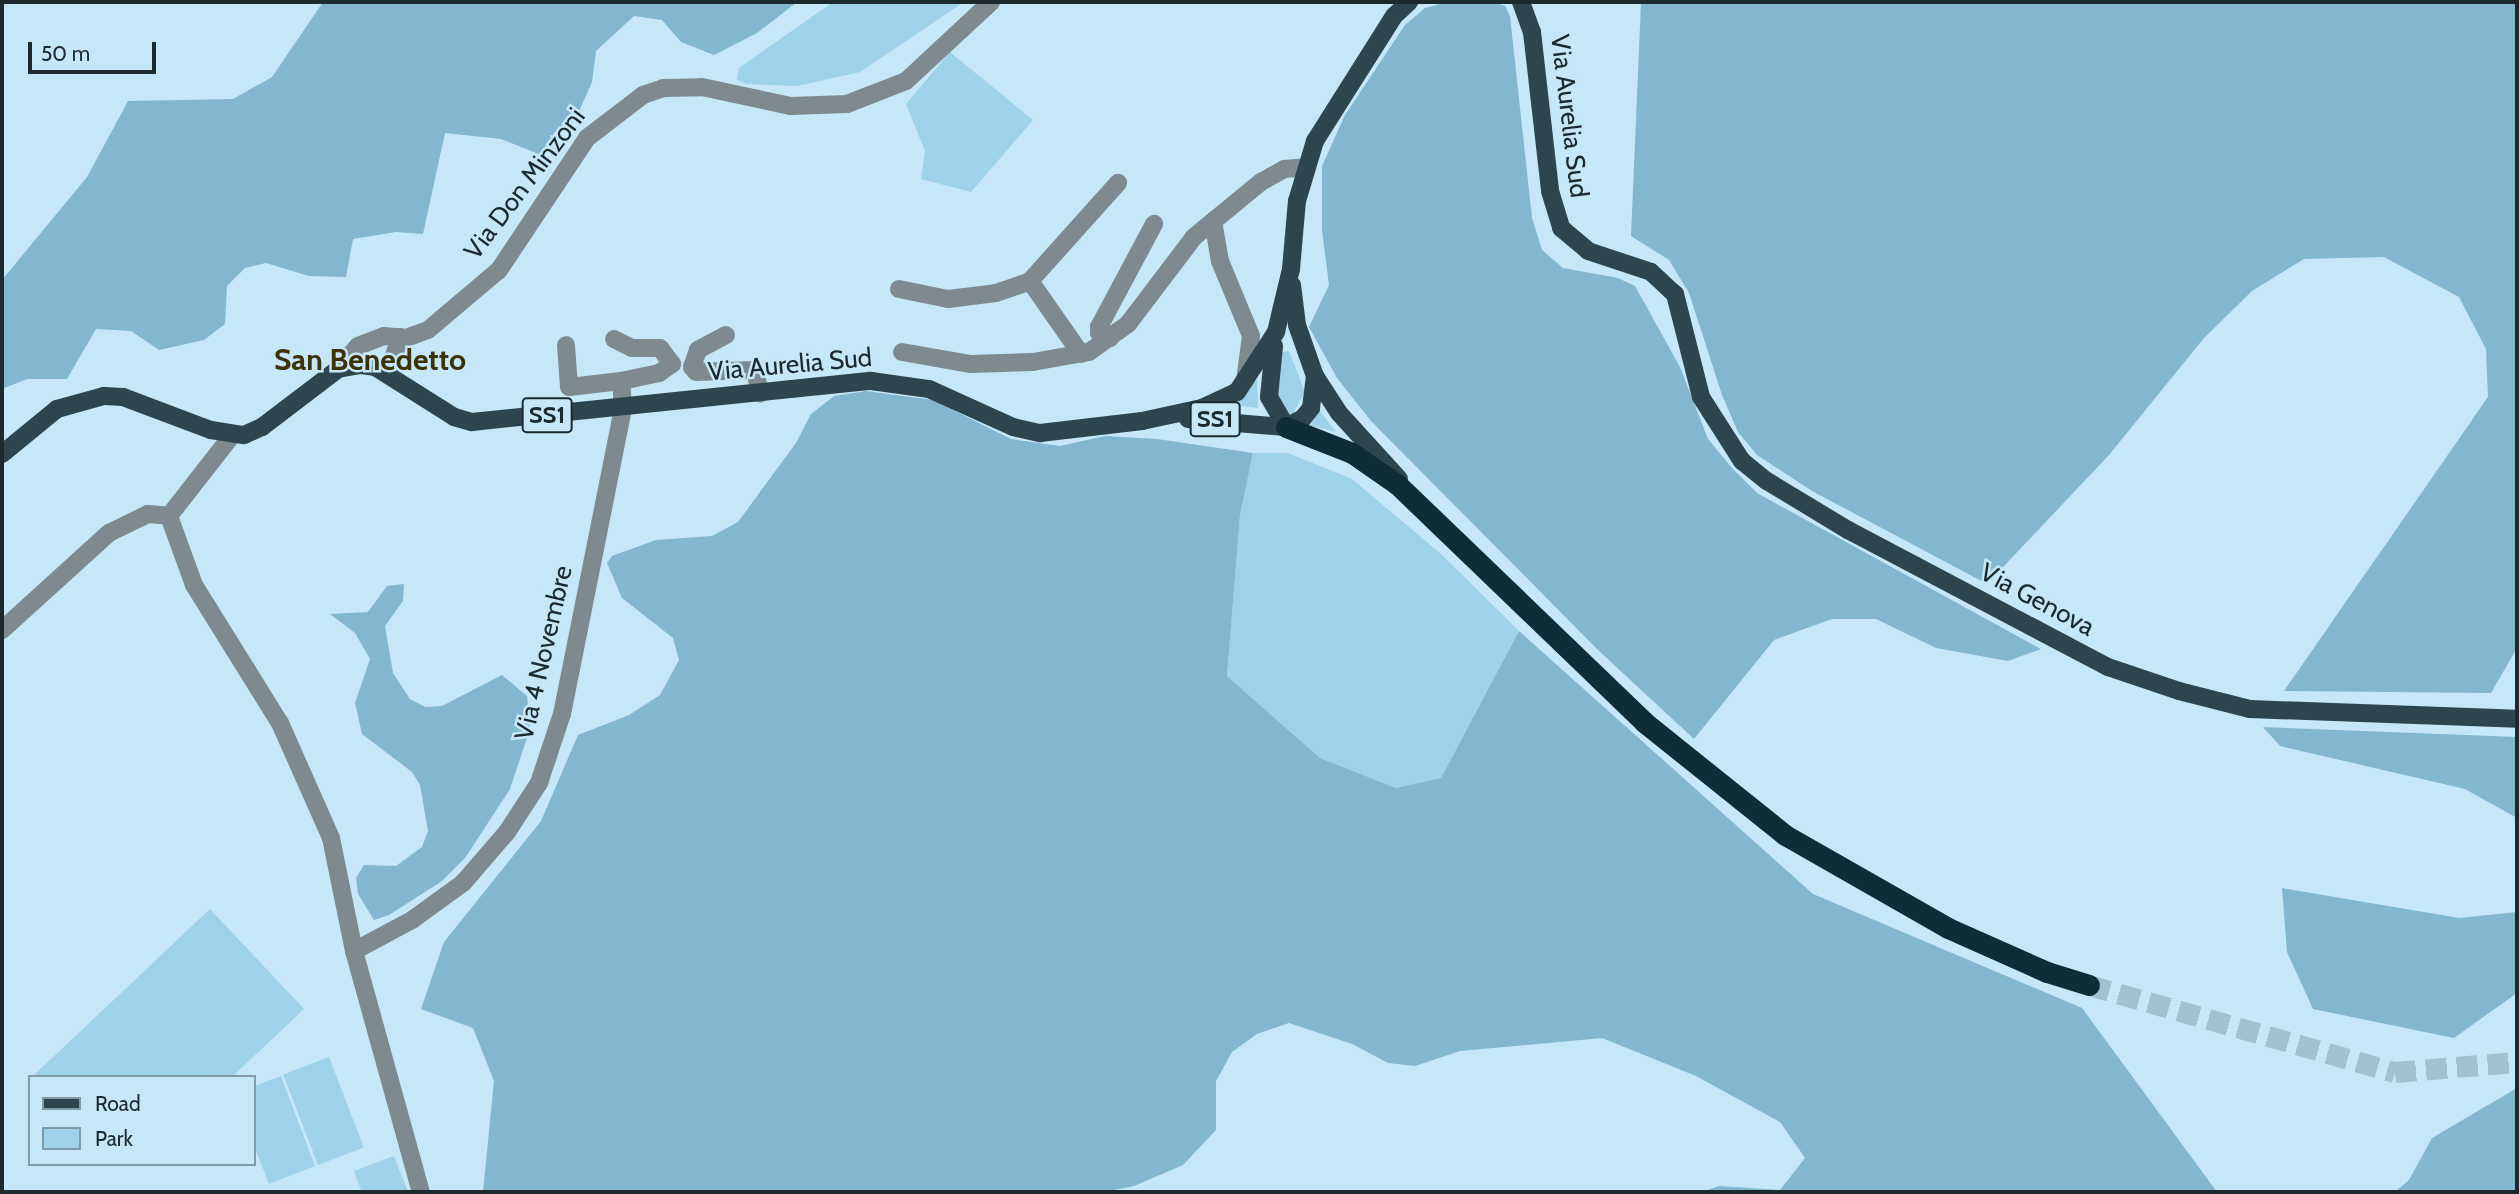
<!DOCTYPE html>
<style>
body{margin:0}
#map{position:relative;width:2519px;height:1194px;overflow:hidden;background:#c6e7f7;font-family:Cabin,sans-serif}
div>[style]{position:absolute}
.green>*{inset:0;background:#9dd2e9;transform-origin:0 0}
.forest>*{inset:0;background:#82b7cf}
.highway-tunnel>*{height:21px;margin-top:-10.5px;transform-origin:0;background:repeating-linear-gradient(90deg,#a4c1cf 0 21px,transparent 0 31px)}
.minor>*{height:18px;margin:-9px;padding:0 9px;transform-origin:9px;border-radius:9px;background:#7d8b91}
.major>*{height:18px;margin:-9px;padding:0 9px;transform-origin:9px;border-radius:9px;background:#2d454f}
.highway>*{height:21px;margin:-10.5px;padding:0 10.5px;transform-origin:10.5px;border-radius:10.5px;background:#0f2d39}
span{translate:-50% -50%;white-space:nowrap;text-align:center;line-height:1.15;-webkit-text-stroke:5px #c6e7f7;paint-order:stroke}
.shield-label span{padding:2px 5px;background:#c6e7f7;border:2px solid;border-radius:5px;-webkit-text-stroke-width:0}
.shield-label{font-size:24px;color:#1c292f;font-weight:700}
.street-label{font-size:26px;color:#1c292f}
.quarter-label{font-size:30px;color:#3c3308;font-weight:700}
.frame{position:absolute;inset:0;border:4px solid #1c292f;pointer-events:none}
.legend{position:absolute;left:28px;top:1075px;width:228px;height:91px;box-sizing:border-box;background:#c6e7f7;border:2px solid #829ba7;margin:0;padding:9px 12px;list-style:none;font-size:21px;color:#1c292f}
.legend li{display:flex;align-items:center;gap:14px;height:35px}
.legend b{width:35px;border:2px solid #829ba7}
.scale{position:absolute;left:28px;top:42px;width:128px;height:32px;box-sizing:border-box;border:4px solid #1c292f;border-top:0;padding-left:9px;font-size:21px;line-height:24px;white-space:nowrap;color:#1c292f;-webkit-text-stroke:5px #c6e7f7;paint-order:stroke}
</style>
<div id="map">
<div class="green">
<i style="clip-path:polygon(833px 2px,964px 2px,860px 72px,797px 86px,746px 84px,737px 80px,739px 68px)"></i>
<i style="clip-path:polygon(950px 52px,1033px 120px,971px 192px,921px 179px,925px 151px,906px 104px)"></i>
<i style="clip-path:polygon(1289px 351px,1305px 392px,1292px 415px,1287px 415px,1276px 399px,1282px 352px)"></i>
<i style="clip-path:polygon(1257px 379px,1258px 408px,1240px 406px,1237px 401px)"></i>
<i style="clip-path:polygon(1319px 410px,1336px 432px,1310px 425px)"></i>
<i style="clip-path:polygon(1253px 453px,1288px 453px,1352px 479px,1441px 554px,1519px 631px,1441px 778px,1396px 788px,1320px 758px,1227px 676px,1240px 515px)"></i>
<i style="clip-path:polygon(210px 909px,304px 1009px,232px 1077px,32px 1077px)"></i>
<i style="left:329px;top:1057px;width:97px;height:49px;rotate:69deg"></i>
<i style="clip-path:polygon(281px 1076px,315px 1166px,269px 1184px,254px 1145px,254px 1086px)"></i>
<i style="clip-path:polygon(394px 1156px,408px 1192px,362px 1192px,354px 1171px)"></i>
</div>
<div class="forest">
<i style="clip-path:polygon(323px 2px,797px 2px,757px 33px,714px 55px,681px 42px,662px 20px,634px 16px,596px 51px,592px 82px,576px 118px,541px 155px,501px 139px,445px 133px,423px 234px,396px 232px,353px 239px,346px 277px,309px 276px,266px 263px,245px 268px,227px 286px,225px 324px,204px 340px,159px 350px,131px 331px,96px 329px,67px 379px,27px 379px,2px 389px,2px 280px,87px 177px,128px 101px,233px 99px,272px 77px)"></i>
<i style="clip-path:polygon(1448px 2px,1494px 2px,1505px 6px,1510px 16px,1532px 218px,1542px 250px,1563px 268px,1618px 278px,1635px 286px,1680px 367px,1708px 439px,1732px 468px,1757px 493px,2041px 649px,2008px 661px,1936px 648px,1876px 619px,1832px 619px,1774px 640px,1694px 739px,1598px 650px,1371px 421px,1337px 378px,1309px 327px,1329px 285px,1322px 230px,1322px 166px,1345px 115px,1405px 25px,1425px 8px)"></i>
<i style="clip-path:polygon(1641px 2px,2517px 2px,2517px 648px,2491px 693px,2284px 691px,2488px 397px,2486px 349px,2459px 297px,2384px 257px,2304px 259px,2252px 291px,2204px 338px,2109px 455px,1987px 584px,1812px 491px,1757px 455px,1738px 432px,1722px 395px,1689px 293px,1669px 260px,1631px 236px)"></i>
<i style="clip-path:polygon(866px 391px,933px 400px,1011px 439px,1060px 446px,1105px 436px,1157px 439px,1253px 453px,1240px 515px,1227px 676px,1320px 758px,1396px 788px,1441px 778px,1519px 631px,1813px 894px,2082px 1008px,2217px 1192px,1702px 1192px,1719px 1186px,1780px 1190px,1805px 1158px,1780px 1122px,1696px 1076px,1602px 1038px,1460px 1051px,1415px 1066px,1388px 1063px,1352px 1044px,1289px 1023px,1257px 1034px,1232px 1052px,1216px 1081px,1216px 1130px,1183px 1165px,1134px 1186px,1104px 1192px,483px 1192px,494px 1081px,473px 1028px,421px 1009px,444px 942px,541px 821px,578px 735px,629px 715px,660px 695px,679px 660px,673px 638px,622px 598px,607px 563px,612px 556px,656px 540px,712px 536px,738px 522px,796px 443px,811px 414px,834px 396px)"></i>
<i style="clip-path:polygon(404px 584px,403px 601px,385px 626px,393px 673px,410px 699px,425px 707px,442px 706px,502px 675px,527px 696px,530px 729px,510px 789px,465px 858px,442px 881px,389px 915px,374px 920px,358px 894px,356px 878px,364px 865px,396px 866px,422px 847px,428px 831px,420px 785px,412px 772px,362px 734px,355px 703px,370px 659px,355px 633px,330px 614px,368px 612px,387px 586px)"></i>
<i style="clip-path:polygon(2263px 727px,2517px 737px,2517px 818px,2465px 789px,2280px 746px)"></i>
<i style="clip-path:polygon(2282px 888px,2459px 918px,2517px 912px,2517px 993px,2454px 1038px,2313px 1009px,2287px 952px)"></i>
<i style="clip-path:polygon(2517px 1088px,2517px 1192px,2395px 1192px,2409px 1180px,2432px 1138px)"></i>
</div>
<div class="highway-tunnel">
<i style="left:2089px;top:985px;width:318px;rotate:15.9deg"></i>
<i style="left:2395px;top:1072px;width:122px;rotate:-4.7deg"></i>
</div>
<div class="minor">
<i style="left:1213px;top:221px;width:41px;rotate:80.1deg"></i>
<i style="left:1220px;top:261px;width:81px;rotate:67.5deg"></i>
<i style="left:1251px;top:336px;width:45px;rotate:97.6deg"></i>
<i style="left:1030px;top:281px;width:132px;rotate:-48.1deg"></i>
<i style="left:899px;top:289px;width:50px;rotate:11.5deg"></i>
<i style="left:948px;top:299px;width:48px;rotate:-7.1deg"></i>
<i style="left:996px;top:293px;width:36px;rotate:-19deg"></i>
<i style="left:1030px;top:281px;width:89px;rotate:55.1deg"></i>
<i style="left:726px;top:335px;width:32px;rotate:152deg"></i>
<i style="left:698px;top:350px;width:18px;rotate:109deg"></i>
<i style="left:692px;top:367px;width:6px;rotate:51deg"></i>
<i style="left:696px;top:372px;width:59px;rotate:-1.9deg"></i>
<i style="left:755px;top:370px;width:24px;rotate:78deg"></i>
<i style="left:1110px;top:338px;width:12px;rotate:-156deg"></i>
<i style="left:1099px;top:333px;width:6px;rotate:-90deg"></i>
<i style="left:1099px;top:327px;width:117px;rotate:-61.9deg"></i>
<i style="left:614px;top:339px;width:20px;rotate:27deg"></i>
<i style="left:632px;top:348px;width:28px"></i>
<i style="left:660px;top:348px;width:20px;rotate:53deg"></i>
<i style="left:672px;top:364px;width:16px;rotate:145deg"></i>
<i style="left:659px;top:373px;width:39px;rotate:168deg"></i>
<i style="left:902px;top:352px;width:70px;rotate:9.9deg"></i>
<i style="left:971px;top:364px;width:62px;rotate:-1.8deg"></i>
<i style="left:1033px;top:362px;width:57px;rotate:-10.1deg"></i>
<i style="left:1089px;top:352px;width:48px;rotate:-35.7deg"></i>
<i style="left:1128px;top:324px;width:109px;rotate:-52.8deg"></i>
<i style="left:1194px;top:237px;width:87px;rotate:-39.4deg"></i>
<i style="left:1261px;top:182px;width:26px;rotate:-29deg"></i>
<i style="left:1284px;top:169px;width:21px;rotate:-5deg"></i>
<i style="left:338px;top:369px;width:30px;rotate:-49deg"></i>
<i style="left:358px;top:346px;width:28px;rotate:-21deg"></i>
<i style="left:384px;top:336px;width:22px;rotate:5deg"></i>
<i style="left:406px;top:338px;width:23px;rotate:-20deg"></i>
<i style="left:428px;top:330px;width:93px;rotate:-40.2deg"></i>
<i style="left:499px;top:270px;width:159px;rotate:-56.3deg"></i>
<i style="left:587px;top:138px;width:71px;rotate:-37.5deg"></i>
<i style="left:643px;top:95px;width:21px;rotate:-19deg"></i>
<i style="left:663px;top:88px;width:39px;rotate:-1deg"></i>
<i style="left:702px;top:87px;width:91px;rotate:12.1deg"></i>
<i style="left:791px;top:106px;width:56px;rotate:-2deg"></i>
<i style="left:847px;top:104px;width:63px;rotate:-21.3deg"></i>
<i style="left:906px;top:81px;width:116px;rotate:-42.9deg"></i>
<i style="left:388px;top:374px;width:39px;rotate:-72deg"></i>
<i style="left:169px;top:516px;width:73px;rotate:70.1deg"></i>
<i style="left:194px;top:585px;width:163px;rotate:58.1deg"></i>
<i style="left:280px;top:723px;width:126px;rotate:66.1deg"></i>
<i style="left:331px;top:838px;width:115px;rotate:78.5deg"></i>
<i style="left:354px;top:951px;width:250px;rotate:74.5deg"></i>
<i style="left:169px;top:516px;width:104px;rotate:-52deg"></i>
<i style="left:2px;top:630px;width:144px;rotate:-42.2deg"></i>
<i style="left:109px;top:533px;width:43px;rotate:-26deg"></i>
<i style="left:148px;top:514px;width:21px;rotate:5deg"></i>
<i style="left:354px;top:951px;width:66px;rotate:-28.1deg"></i>
<i style="left:412px;top:920px;width:63px;rotate:-36deg"></i>
<i style="left:463px;top:883px;width:67px;rotate:-49.2deg"></i>
<i style="left:507px;top:832px;width:59px;rotate:-56.9deg"></i>
<i style="left:539px;top:783px;width:73px;rotate:-71.6deg"></i>
<i style="left:562px;top:714px;width:312px;rotate:-78.7deg"></i>
<i style="left:623px;top:408px;width:27px;rotate:-94deg"></i>
<i style="left:621px;top:381px;width:52px;rotate:173.4deg"></i>
<i style="left:569px;top:387px;width:42px;rotate:-94.1deg"></i>
</div>
<div class="major">
<i style="left:1521px;top:2px;width:32px;rotate:70deg"></i>
<i style="left:1532px;top:32px;width:160px;rotate:83.5deg"></i>
<i style="left:1550px;top:191px;width:39px;rotate:73deg"></i>
<i style="left:1561px;top:228px;width:35px;rotate:40deg"></i>
<i style="left:1588px;top:251px;width:66px;rotate:18.4deg"></i>
<i style="left:1651px;top:272px;width:33px;rotate:43deg"></i>
<i style="left:1675px;top:294px;width:106px;rotate:75.8deg"></i>
<i style="left:1701px;top:397px;width:76px;rotate:57.4deg"></i>
<i style="left:1742px;top:461px;width:32px;rotate:39deg"></i>
<i style="left:1767px;top:481px;width:95px;rotate:31.2deg"></i>
<i style="left:1848px;top:530px;width:294px;rotate:27.8deg"></i>
<i style="left:2108px;top:667px;width:75px;rotate:18.7deg"></i>
<i style="left:2179px;top:691px;width:73px;rotate:14.2deg"></i>
<i style="left:2250px;top:709px;width:267px;rotate:2.1deg"></i>
<i style="left:1292px;top:285px;width:40px;rotate:82.9deg"></i>
<i style="left:1297px;top:325px;width:54px;rotate:70.6deg"></i>
<i style="left:1315px;top:376px;width:44px;rotate:57deg"></i>
<i style="left:1339px;top:413px;width:89px;rotate:47.7deg"></i>
<i style="left:1274px;top:346px;width:51px;rotate:95.6deg"></i>
<i style="left:1269px;top:397px;width:34px;rotate:60deg"></i>
<i style="left:1188px;top:419px;width:98px;rotate:4.7deg"></i>
<i style="left:1286px;top:427px;width:19px;rotate:-28deg"></i>
<i style="left:1303px;top:418px;width:13px;rotate:-51deg"></i>
<i style="left:1311px;top:408px;width:32px;rotate:-83deg"></i>
<i style="left:2px;top:454px;width:71px;rotate:-39.3deg"></i>
<i style="left:57px;top:409px;width:49px;rotate:-15.5deg"></i>
<i style="left:104px;top:396px;width:19px;rotate:3deg"></i>
<i style="left:123px;top:397px;width:94px;rotate:20.6deg"></i>
<i style="left:211px;top:430px;width:33px;rotate:9deg"></i>
<i style="left:244px;top:435px;width:20px;rotate:-24deg"></i>
<i style="left:262px;top:427px;width:96px;rotate:-37.3deg"></i>
<i style="left:338px;top:369px;width:23px;rotate:-10deg"></i>
<i style="left:361px;top:365px;width:14px;rotate:8deg"></i>
<i style="left:375px;top:367px;width:93px;rotate:32.3deg"></i>
<i style="left:454px;top:417px;width:19px;rotate:16deg"></i>
<i style="left:472px;top:422px;width:401px;rotate:-5.9deg"></i>
<i style="left:871px;top:381px;width:59px;rotate:7.9deg"></i>
<i style="left:929px;top:389px;width:92px;rotate:24.3deg"></i>
<i style="left:1013px;top:427px;width:28px;rotate:13deg"></i>
<i style="left:1040px;top:433px;width:103px;rotate:-6.7deg"></i>
<i style="left:1142px;top:421px;width:61px;rotate:-12.2deg"></i>
<i style="left:1202px;top:408px;width:38px;rotate:-25deg"></i>
<i style="left:1237px;top:392px;width:72px;rotate:-57deg"></i>
<i style="left:1276px;top:332px;width:65px;rotate:-76.6deg"></i>
<i style="left:1291px;top:269px;width:68px;rotate:-85deg"></i>
<i style="left:1297px;top:201px;width:63px;rotate:-73.3deg"></i>
<i style="left:1315px;top:141px;width:148px;rotate:-57.7deg"></i>
<i style="left:1394px;top:16px;width:21px;rotate:-43deg"></i>
</div>
<div class="highway">
<i style="left:1286px;top:427px;width:71px;rotate:21.5deg"></i>
<i style="left:1352px;top:453px;width:56px;rotate:34.8deg"></i>
<i style="left:1398px;top:485px;width:342px;rotate:43.9deg"></i>
<i style="left:1644px;top:722px;width:181px;rotate:38.7deg"></i>
<i style="left:1785px;top:835px;width:188px;rotate:29.7deg"></i>
<i style="left:1948px;top:928px;width:108px;rotate:24deg"></i>
<i style="left:2047px;top:972px;width:44px;rotate:17.2deg"></i>
</div>
<div class="shield-label">
<span style="left:547px;top:415px">SS1</span>
<span style="left:1215px;top:419px">SS1</span>
</div>
<div class="street-label">
<span style="left:1569px;top:116px;rotate:83deg">Via Aurelia Sud</span>
<span style="left:525px;top:184px;rotate:-53deg">Via Don Minzoni</span>
<span style="left:790px;top:365px;rotate:-5deg">Via Aurelia Sud</span>
<span style="left:2037px;top:600px;rotate:28deg">Via Genova</span>
<span style="left:544px;top:653px;rotate:-77deg">Via 4 Novembre</span>
</div>
<div class="quarter-label">
<span style="left:370px;top:360px">San Benedetto</span>
</div>
<div class="frame"></div>
<ul class="legend">
<li><b style="height:9px;background:#2d454f"></b>Road</li>
<li><b style="height:19px;background:#9dd2e9"></b>Park</li>
</ul>
<div class="scale">50 m</div>
</div>
